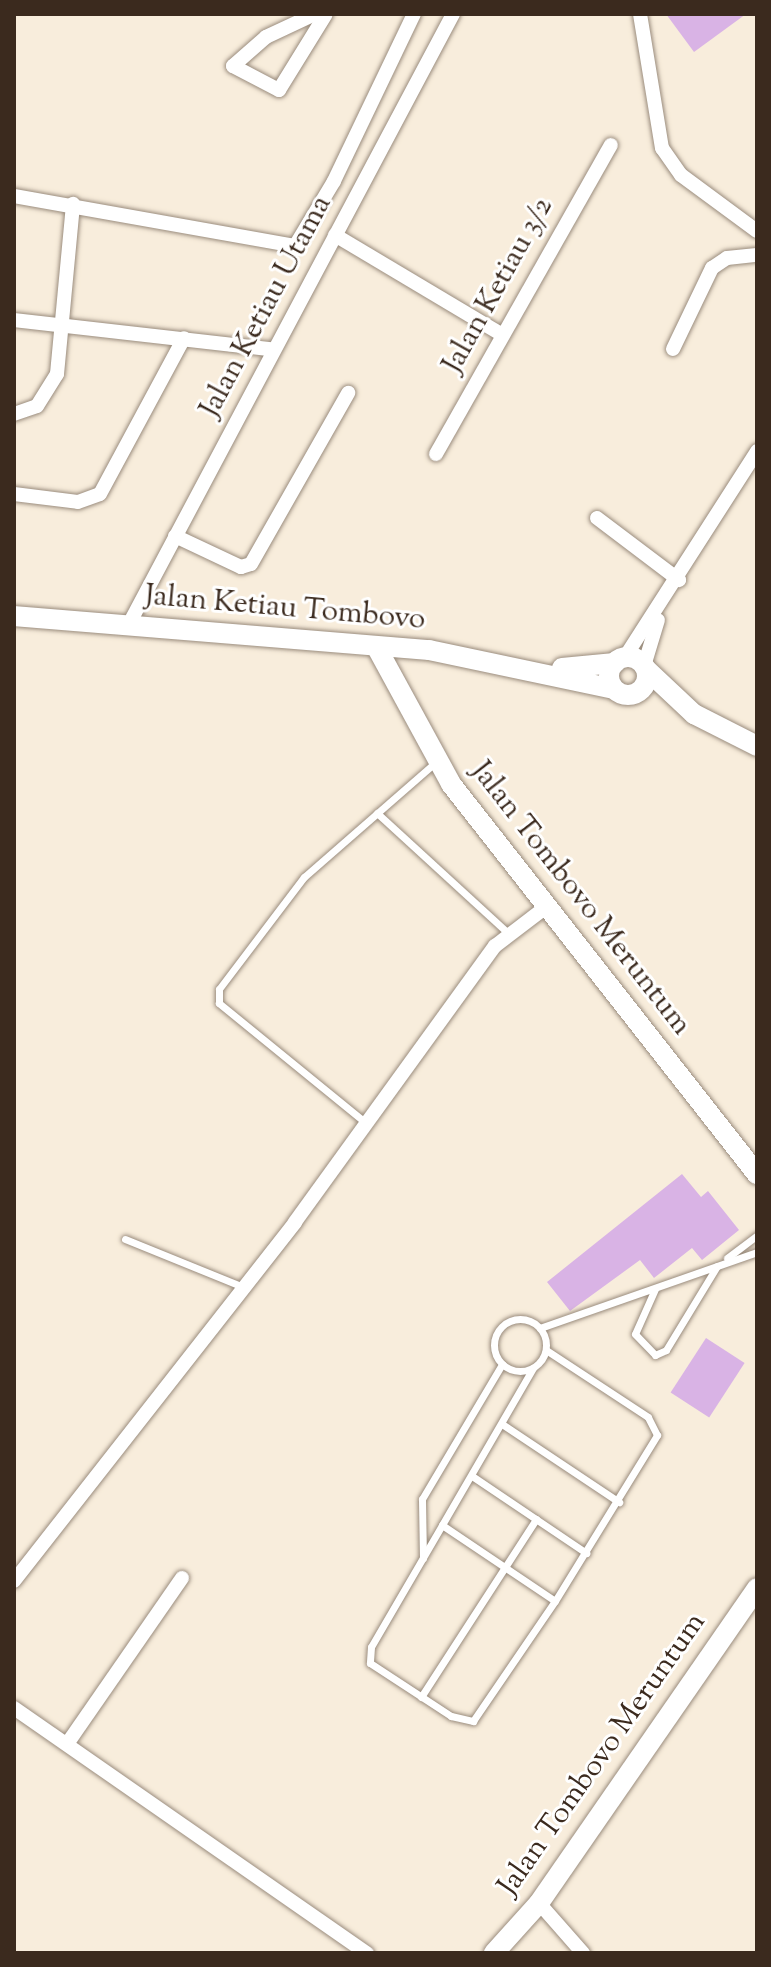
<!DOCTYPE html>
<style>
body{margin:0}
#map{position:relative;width:771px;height:1967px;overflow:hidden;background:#f8eddc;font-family:"Sorts Mill Goudy",serif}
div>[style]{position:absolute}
.building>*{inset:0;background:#d9b3e5;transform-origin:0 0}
.roads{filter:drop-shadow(0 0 2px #9a8c7d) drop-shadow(0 0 2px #9a8c7d)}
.lane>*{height:7px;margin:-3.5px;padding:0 3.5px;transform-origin:3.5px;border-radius:3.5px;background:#fff}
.lane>.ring{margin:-3.5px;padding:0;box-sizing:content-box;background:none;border:7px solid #fff;border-radius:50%}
.street>*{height:14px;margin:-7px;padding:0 7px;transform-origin:7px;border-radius:7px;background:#fff}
.secondary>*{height:20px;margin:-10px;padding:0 10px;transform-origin:10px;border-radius:10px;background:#fff}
.secondary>.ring{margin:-10px;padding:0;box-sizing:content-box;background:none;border:20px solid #fff;border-radius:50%}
span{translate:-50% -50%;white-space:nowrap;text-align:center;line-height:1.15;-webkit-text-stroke:6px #fff;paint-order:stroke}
.street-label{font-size:30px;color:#3b2a1e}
.frame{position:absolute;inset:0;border:16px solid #3b2a1e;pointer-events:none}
</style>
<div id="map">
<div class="building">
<i style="clip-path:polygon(666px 14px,746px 14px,694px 52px)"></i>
<i style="clip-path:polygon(682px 1174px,701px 1197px,708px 1191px,739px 1230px,702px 1260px,692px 1248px,654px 1278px,640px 1260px,570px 1311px,547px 1282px)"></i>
<i style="left:706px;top:1338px;width:46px;height:65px;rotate:33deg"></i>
</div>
<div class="roads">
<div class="lane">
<i style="left:377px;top:813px;width:178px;rotate:42.5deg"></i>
<i style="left:366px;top:1123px;width:190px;rotate:-140.8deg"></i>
<i style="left:219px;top:1003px;width:14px;rotate:-90deg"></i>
<i style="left:219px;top:989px;width:141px;rotate:-52.8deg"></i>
<i style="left:304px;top:877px;width:175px;rotate:-41.1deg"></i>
<i style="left:125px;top:1239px;width:127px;rotate:22.1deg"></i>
<i style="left:727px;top:1258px;width:38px;rotate:-37deg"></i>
<i style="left:655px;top:1289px;width:49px;rotate:114deg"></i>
<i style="left:635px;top:1334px;width:29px;rotate:46deg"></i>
<i style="left:655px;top:1355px;width:12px;rotate:-24deg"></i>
<i style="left:666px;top:1350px;width:98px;rotate:-58.7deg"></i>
<i class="ring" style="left:494px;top:1319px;width:45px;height:45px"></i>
<i style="left:540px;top:1328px;width:230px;rotate:-19.3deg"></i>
<i style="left:533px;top:1368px;width:181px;rotate:120.1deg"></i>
<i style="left:442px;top:1525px;width:136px;rotate:33.9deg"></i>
<i style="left:555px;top:1601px;width:195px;rotate:-58.4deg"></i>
<i style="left:657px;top:1435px;width:20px;rotate:-117deg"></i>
<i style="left:648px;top:1417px;width:122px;rotate:-146.7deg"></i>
<i style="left:502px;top:1424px;width:141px;rotate:33.7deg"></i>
<i style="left:472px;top:1476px;width:138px;rotate:34deg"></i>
<i style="left:442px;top:1525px;width:141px;rotate:120.2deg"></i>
<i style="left:371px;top:1647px;width:16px;rotate:94deg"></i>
<i style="left:370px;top:1663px;width:97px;rotate:33.2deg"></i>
<i style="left:451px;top:1716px;width:23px;rotate:13deg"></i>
<i style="left:473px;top:1721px;width:145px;rotate:-55.7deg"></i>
<i style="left:423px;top:1558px;width:59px;rotate:-91deg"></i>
<i style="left:422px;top:1499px;width:157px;rotate:-59.3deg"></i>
<i style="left:421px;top:1697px;width:212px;rotate:-57.1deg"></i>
</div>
<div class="street">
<i style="left:315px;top:14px;width:54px;rotate:154.9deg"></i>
<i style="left:266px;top:37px;width:44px;rotate:138.7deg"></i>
<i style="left:233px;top:66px;width:52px;rotate:27.6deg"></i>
<i style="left:279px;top:90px;width:89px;rotate:-58.3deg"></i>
<i style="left:640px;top:14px;width:136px;rotate:80.7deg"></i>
<i style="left:662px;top:148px;width:33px;rotate:55deg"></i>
<i style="left:681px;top:175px;width:94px;rotate:36.4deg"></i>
<i style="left:14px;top:196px;width:285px;rotate:10.1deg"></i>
<i style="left:295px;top:246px;width:76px;rotate:-59deg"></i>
<i style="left:334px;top:181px;width:185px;rotate:-64.4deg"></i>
<i style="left:335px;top:235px;width:193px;rotate:30.8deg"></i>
<i style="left:14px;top:320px;width:258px;rotate:6.5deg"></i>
<i style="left:673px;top:349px;width:90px;rotate:-64.3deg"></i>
<i style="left:712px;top:268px;width:18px;rotate:-34deg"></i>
<i style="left:727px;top:258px;width:30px;rotate:-6deg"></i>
<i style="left:14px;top:414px;width:24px;rotate:-19deg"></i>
<i style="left:37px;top:406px;width:38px;rotate:-58deg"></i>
<i style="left:57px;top:374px;width:171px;rotate:-84.6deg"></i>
<i style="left:436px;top:454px;width:355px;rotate:-60.5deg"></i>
<i style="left:14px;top:494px;width:64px;rotate:7.1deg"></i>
<i style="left:78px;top:502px;width:23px;rotate:-20deg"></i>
<i style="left:100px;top:494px;width:177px;rotate:-61.7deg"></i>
<i style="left:597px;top:518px;width:103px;rotate:37.1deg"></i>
<i style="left:175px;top:536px;width:73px;rotate:25.2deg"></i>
<i style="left:241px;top:567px;width:10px;rotate:-17deg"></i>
<i style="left:251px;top:564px;width:197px;rotate:-60.4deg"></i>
<i style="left:128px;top:626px;width:693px;rotate:-62.03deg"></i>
<i style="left:625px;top:657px;width:245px;rotate:-57.3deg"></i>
<i style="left:644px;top:666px;width:48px;rotate:-73.1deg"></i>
<i style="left:14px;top:1581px;width:456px;rotate:-51.9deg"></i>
<i style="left:295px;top:1222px;width:341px;rotate:-54.1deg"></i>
<i style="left:495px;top:946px;width:64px;rotate:-37.4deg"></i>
<i style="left:14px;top:1708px;width:430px;rotate:34.8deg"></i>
<i style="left:67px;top:1744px;width:202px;rotate:-55.3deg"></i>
<i style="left:539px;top:1903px;width:67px;rotate:48.7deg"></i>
</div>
<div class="secondary">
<i style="left:14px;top:616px;width:416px;rotate:4.7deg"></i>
<i style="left:429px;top:650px;width:189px;rotate:11.9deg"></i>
<i style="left:377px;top:648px;width:155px;rotate:61.4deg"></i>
<i style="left:451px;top:784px;width:496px;rotate:51.9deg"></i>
<i class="ring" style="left:609px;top:657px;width:18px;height:18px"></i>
<i style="left:562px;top:668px;width:53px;rotate:-5.4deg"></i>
<i style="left:646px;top:669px;width:66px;rotate:43.2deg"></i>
<i style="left:694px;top:714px;width:71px;rotate:26.9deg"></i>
<i style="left:494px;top:1953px;width:67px;rotate:-48deg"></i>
<i style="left:539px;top:1903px;width:383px;rotate:-55.3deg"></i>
</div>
</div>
<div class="street-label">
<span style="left:499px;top:286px;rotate:-61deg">Jalan Ketiau 3/2</span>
<span style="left:267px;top:307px;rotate:-62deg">Jalan Ketiau Utama</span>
<span style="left:285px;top:609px;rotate:5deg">Jalan Ketiau Tombovo</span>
<span style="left:580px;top:899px;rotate:52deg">Jalan Tombovo Meruntum</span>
<span style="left:603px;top:1755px;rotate:-55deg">Jalan Tombovo Meruntum</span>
</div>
<div class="frame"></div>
</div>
